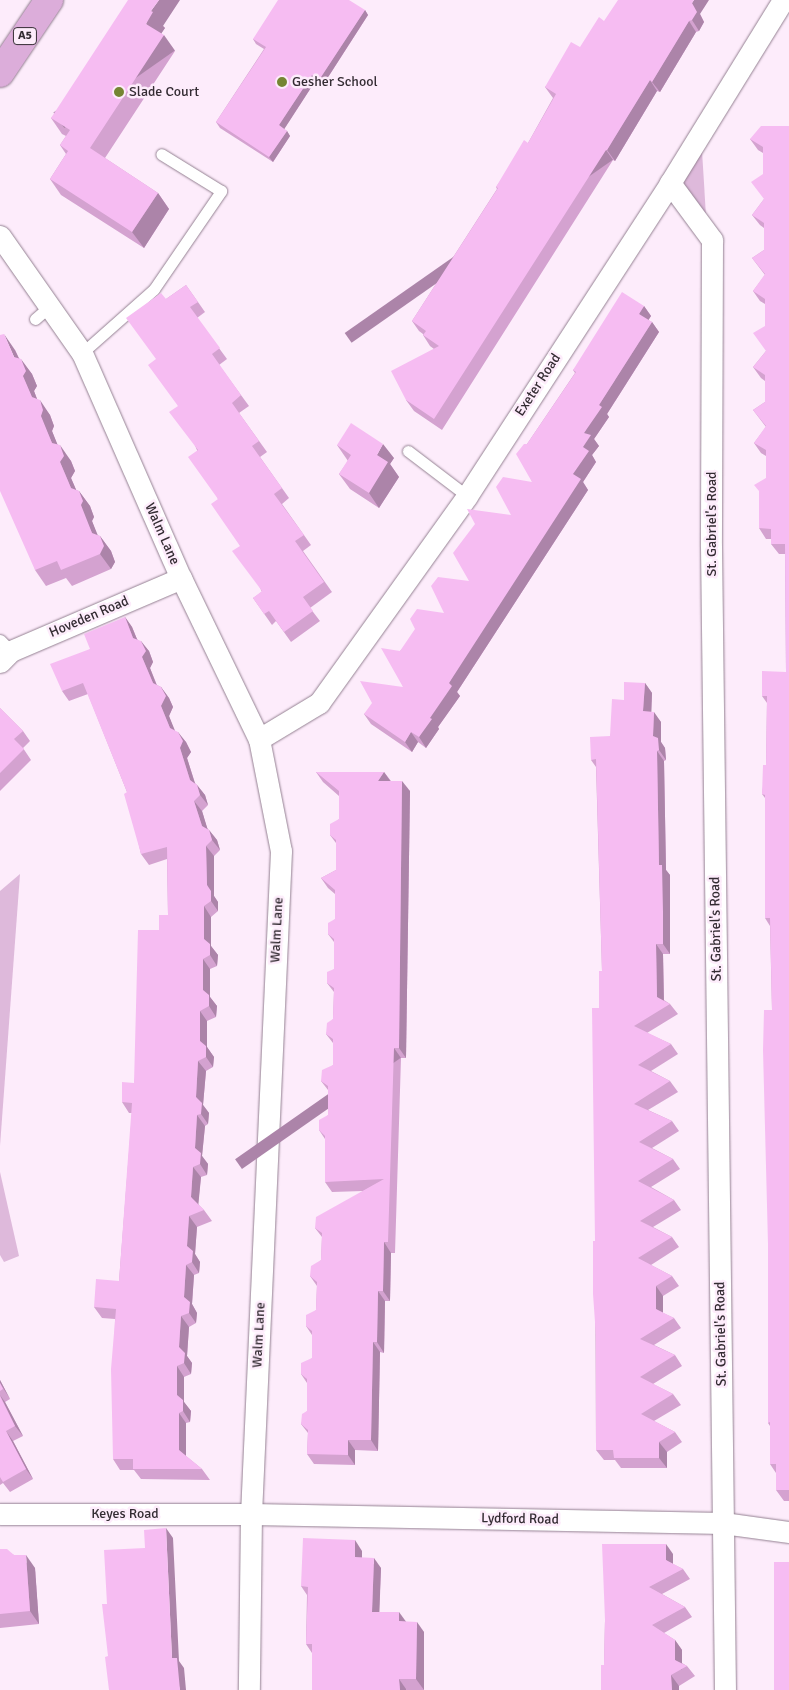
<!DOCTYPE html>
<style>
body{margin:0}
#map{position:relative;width:789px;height:1690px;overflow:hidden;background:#fdecfb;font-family:Signika,sans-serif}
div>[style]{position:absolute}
.green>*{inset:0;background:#deb9db}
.roads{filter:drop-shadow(0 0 1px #948192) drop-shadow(0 0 1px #948192)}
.lane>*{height:11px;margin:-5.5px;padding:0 5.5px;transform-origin:5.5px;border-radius:5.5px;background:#fff}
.street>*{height:21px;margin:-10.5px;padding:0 10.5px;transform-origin:10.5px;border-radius:10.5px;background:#fff}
.primary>*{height:28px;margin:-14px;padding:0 14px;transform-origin:14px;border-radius:14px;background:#dcadda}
.wall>*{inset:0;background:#d4a2d0}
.shaded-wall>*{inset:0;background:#ac84a9;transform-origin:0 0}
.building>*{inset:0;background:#f6bcf2;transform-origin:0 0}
.dots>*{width:14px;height:14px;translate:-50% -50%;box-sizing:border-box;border:2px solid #fdecfb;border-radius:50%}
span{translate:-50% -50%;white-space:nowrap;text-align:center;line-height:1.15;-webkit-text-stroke:5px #fdecfb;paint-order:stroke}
.shield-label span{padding:1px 4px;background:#fdecfb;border:1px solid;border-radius:4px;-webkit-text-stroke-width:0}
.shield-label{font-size:12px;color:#342c33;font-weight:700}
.poi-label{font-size:14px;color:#342c33}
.left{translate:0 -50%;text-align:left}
.street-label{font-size:14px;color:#342c33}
</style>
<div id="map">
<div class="green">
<i style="clip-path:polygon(702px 151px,707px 232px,676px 191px)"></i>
<i style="clip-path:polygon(20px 874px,0 1146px,0 891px)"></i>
<i style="clip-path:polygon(0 1172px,19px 1256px,4px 1262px,0 1255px)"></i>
</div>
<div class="roads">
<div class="lane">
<i style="left:35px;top:319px;width:20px;rotate:-41deg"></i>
<i style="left:82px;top:353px;width:96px;rotate:-41.6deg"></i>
<i style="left:154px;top:289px;width:119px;rotate:-55.6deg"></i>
<i style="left:221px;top:191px;width:70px;rotate:-148.3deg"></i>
<i style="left:408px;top:451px;width:74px;rotate:37.3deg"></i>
<i style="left:0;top:640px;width:16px;rotate:45deg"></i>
</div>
<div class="street">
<i style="left:670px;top:183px;width:71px;rotate:53.6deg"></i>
<i style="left:712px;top:240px;width:306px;rotate:90.2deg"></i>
<i style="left:711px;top:546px;width:1144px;rotate:89.3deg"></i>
<i style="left:0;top:236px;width:143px;rotate:55deg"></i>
<i style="left:82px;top:353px;width:246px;rotate:66.3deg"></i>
<i style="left:181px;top:578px;width:179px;rotate:64.2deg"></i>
<i style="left:259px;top:739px;width:114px;rotate:78.9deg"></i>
<i style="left:281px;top:851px;width:664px;rotate:92.59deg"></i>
<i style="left:251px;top:1514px;width:176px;rotate:90.7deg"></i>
<i style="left:0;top:662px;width:16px;rotate:-45deg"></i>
<i style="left:11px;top:651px;width:185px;rotate:-23.2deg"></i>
<i style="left:259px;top:739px;width:70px;rotate:-31deg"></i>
<i style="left:319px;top:703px;width:254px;rotate:-54.4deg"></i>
<i style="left:467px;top:496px;width:373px;rotate:-57deg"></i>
<i style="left:670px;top:183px;width:215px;rotate:-58.3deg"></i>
<i style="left:0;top:1514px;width:251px"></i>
<i style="left:251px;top:1514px;width:472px;rotate:1.1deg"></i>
<i style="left:723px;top:1523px;width:67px;rotate:7.8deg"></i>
</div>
<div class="primary">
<i style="left:0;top:73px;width:88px;rotate:-56.1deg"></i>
</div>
</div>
<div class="wall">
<i style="clip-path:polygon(365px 10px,368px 15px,323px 85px,316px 80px,284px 129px,287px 131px,290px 136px,273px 162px,220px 128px,216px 122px,264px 49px,256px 44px,253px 39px)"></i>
<i style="clip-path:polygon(700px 14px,704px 22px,699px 31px,696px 32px,660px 92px,657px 91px,615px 161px,613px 160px,442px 430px,414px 411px,406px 400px,434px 349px,430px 346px,423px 335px,423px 334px,419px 331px,412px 321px,497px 189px,496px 187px,528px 143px,553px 98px,545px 87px,604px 21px)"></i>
<i style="clip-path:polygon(163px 26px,165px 28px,161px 33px,175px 51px,105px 158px,158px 193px,169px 209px,144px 248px,61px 195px,50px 179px,66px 154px,60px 145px,66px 136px,62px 134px,51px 118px)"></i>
<i style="clip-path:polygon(789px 126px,789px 1501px,784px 1501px,776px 1490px,776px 1473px,770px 1464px,770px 1426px,768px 1423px,772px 1010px,770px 926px,765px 918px,765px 798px,762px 794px,766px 765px,767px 703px,762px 696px,786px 672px,785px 554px,779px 554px,771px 544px,771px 539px,766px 539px,759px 528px,766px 478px,766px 456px,761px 453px,754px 443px,766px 427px,753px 410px,765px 402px,765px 381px,761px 378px,753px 367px,766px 351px,765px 304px,760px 301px,753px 291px,765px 275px,752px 258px,764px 250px,764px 228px,760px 225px,752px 215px,764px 199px,763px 153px,758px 150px,750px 139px)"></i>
<i style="clip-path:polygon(186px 285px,205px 312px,197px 318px,227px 359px,219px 365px,249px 406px,239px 413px,267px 452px,260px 457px,289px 498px,282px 504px,311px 545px,303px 551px,332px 592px,310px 608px,320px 621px,291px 642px,276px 621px,272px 625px,253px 598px,262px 592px,218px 499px,178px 406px,166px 299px)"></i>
<i style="clip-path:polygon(644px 306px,651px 316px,648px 320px,652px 322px,659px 332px,607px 414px,609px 417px,594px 439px,599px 446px,592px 455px,596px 462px,583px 482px,588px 490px,457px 692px,460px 696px,438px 727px,439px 729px,426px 748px,418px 742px,412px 752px,371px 724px,364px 714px,403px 687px,400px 651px,444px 613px,469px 581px,532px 482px,527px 444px,575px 373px,573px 370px)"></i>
<i style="clip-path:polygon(15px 350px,19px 358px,32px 374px,37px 386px,34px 391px,37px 399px,50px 415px,54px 426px,52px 431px,57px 444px,71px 461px,75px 471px,71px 478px,76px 490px,79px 491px,90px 506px,94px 517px,92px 521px,97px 535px,100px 536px,111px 551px,115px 562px,111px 569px,72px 586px,66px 578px,46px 586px,35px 570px)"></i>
<i style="clip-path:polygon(337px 445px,394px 458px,390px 464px,399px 477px,379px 508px,350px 489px,339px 474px,348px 461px)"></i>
<i style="clip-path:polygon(125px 617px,132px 627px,137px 639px,149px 651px,153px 662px,150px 668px,157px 685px,161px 687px,169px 698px,173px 707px,169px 716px,174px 730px,186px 742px,191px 752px,187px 758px,195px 783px,197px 785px,205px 795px,208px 805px,202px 811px,207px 828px,209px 830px,217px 840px,220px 850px,214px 856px,214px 896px,218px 902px,218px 911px,211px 917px,211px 946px,218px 955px,217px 966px,210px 969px,210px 997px,217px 1006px,216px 1017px,207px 1021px,207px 1047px,214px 1057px,213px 1067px,206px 1071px,203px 1105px,209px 1113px,208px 1124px,205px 1126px,202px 1156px,208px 1164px,207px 1175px,201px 1177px,198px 1204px,204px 1210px,212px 1221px,197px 1227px,195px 1254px,200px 1262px,199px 1273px,194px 1275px,192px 1304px,197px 1313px,196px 1323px,189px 1327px,187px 1356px,192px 1363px,191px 1374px,184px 1377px,184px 1402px,191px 1411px,190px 1422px,186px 1423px,186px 1456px,202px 1469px,210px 1480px,141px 1479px,134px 1470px,120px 1470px,113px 1459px,115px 1319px,102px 1318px,94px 1307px,119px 1281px,132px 1113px,129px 1113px,122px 1102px,134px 1083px,159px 930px,168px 915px,167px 859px,149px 865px,141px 854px,127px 792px,88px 694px,69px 701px,62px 691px,90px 649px)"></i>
<i style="clip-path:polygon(645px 683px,652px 693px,651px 712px,661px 722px,661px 742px,665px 748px,666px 760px,664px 761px,666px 870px,670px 875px,670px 954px,663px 954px,664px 1000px,670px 1004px,678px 1014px,647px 1033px,671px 1044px,678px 1054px,651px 1071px,670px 1081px,678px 1092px,648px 1110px,672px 1121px,679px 1131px,652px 1148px,673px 1159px,680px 1169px,651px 1187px,674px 1200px,681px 1210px,653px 1227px,672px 1237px,679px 1247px,651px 1265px,672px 1276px,679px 1286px,663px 1296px,663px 1313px,674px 1318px,681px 1328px,654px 1345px,675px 1355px,682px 1366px,653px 1384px,673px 1394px,681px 1405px,654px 1421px,675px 1432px,682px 1442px,667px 1452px,667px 1468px,621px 1468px,615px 1460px,604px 1460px,596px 1450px,595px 1241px,599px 1008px,602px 971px,596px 767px,591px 760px,610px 736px,624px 700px)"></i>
<i style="clip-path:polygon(0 708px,23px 731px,30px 741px,23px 748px,31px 760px,0 791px)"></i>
<i style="clip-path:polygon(316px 772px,384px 772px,391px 781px,410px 791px,406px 1058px,401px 1058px,395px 1253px,391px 1253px,390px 1301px,385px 1301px,384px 1353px,380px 1352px,378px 1451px,355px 1450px,355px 1465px,314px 1464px,307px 1454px,308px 1433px,301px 1424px,307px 1411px,307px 1383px,301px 1374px,312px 1358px,312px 1335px,306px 1326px,316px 1310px,317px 1286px,310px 1276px,321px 1260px,322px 1237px,315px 1228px,363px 1191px,332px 1192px,325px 1182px,325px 1139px,319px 1130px,328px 1115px,328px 1090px,321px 1081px,333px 1065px,333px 1043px,326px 1034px,333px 1019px,334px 992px,327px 983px,334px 969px,334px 942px,328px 934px,335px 919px,335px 894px,328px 888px,321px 878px,336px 870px,336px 843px,330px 835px,339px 819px,339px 796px,323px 782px)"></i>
<i style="clip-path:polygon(0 1380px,10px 1399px,5px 1402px,23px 1436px,13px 1441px,33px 1479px,10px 1492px,3px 1483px,0 1485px)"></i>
<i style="clip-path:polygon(0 1549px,14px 1555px,35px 1568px,39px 1624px,0 1628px)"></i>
<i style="clip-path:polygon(362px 1551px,362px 1558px,381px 1568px,379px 1612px,406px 1622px,424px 1632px,424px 1690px,312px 1690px,312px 1653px,306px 1644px,307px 1595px,301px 1586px)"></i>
<i style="clip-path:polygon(673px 1554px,673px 1564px,683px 1569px,690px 1579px,662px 1594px,685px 1607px,692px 1617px,664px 1633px,675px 1640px,682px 1650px,682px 1663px,687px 1666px,695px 1676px,679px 1686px,679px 1690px,601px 1690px,604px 1665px,605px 1620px)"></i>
</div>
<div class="shaded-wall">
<i style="clip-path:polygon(159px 0,180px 0,163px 26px,165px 28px,157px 40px,146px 24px,151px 11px)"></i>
<i style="clip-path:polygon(694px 0,709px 0,700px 14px,704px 22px,699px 31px,692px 20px,692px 3px)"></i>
<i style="clip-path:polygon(365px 10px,368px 15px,323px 85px,319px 80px)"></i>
<i style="clip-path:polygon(689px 21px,696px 32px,660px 92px,652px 82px)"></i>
<i style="left:164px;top:35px;width:19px;height:135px;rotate:55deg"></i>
<i style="clip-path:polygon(312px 75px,316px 80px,283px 131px,279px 125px)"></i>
<i style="clip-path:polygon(650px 80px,657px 91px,615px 161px,607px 150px)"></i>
<i style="clip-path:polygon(287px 131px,290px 136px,273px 162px,269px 157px)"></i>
<i style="left:606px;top:150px;width:12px;height:319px;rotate:55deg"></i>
<i style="clip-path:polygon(158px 193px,169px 209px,144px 248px,132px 232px)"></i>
<i style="clip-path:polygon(644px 306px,651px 316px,646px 324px,639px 314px)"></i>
<i style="clip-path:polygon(652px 322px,659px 332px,607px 414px,609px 417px,594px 439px,599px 446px,592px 455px,596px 462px,583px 482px,588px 490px,457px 692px,460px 696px,438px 727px,439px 729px,426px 748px,419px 737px,449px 683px,583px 447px,584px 433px,599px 405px)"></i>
<i style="clip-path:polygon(4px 334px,15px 350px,25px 372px,21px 359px,32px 374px,37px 386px,34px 391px,42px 412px,40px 400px,50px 415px,54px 426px,52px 431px,63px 458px,60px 445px,71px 461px,75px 471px,71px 478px,82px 503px,79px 491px,90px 506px,94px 517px,92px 521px,103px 548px,100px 536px,111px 551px,115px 562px,111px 569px,100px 554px,92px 533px,71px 488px,52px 443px)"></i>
<i style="clip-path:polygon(383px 444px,394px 458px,390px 464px,399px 477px,379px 508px,369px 493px,377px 455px)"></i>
<i style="clip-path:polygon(125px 617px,132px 627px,141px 649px,133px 638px)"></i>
<i style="clip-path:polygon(141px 641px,149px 651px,153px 662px,150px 668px,160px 694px,153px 683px,142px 657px)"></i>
<i style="clip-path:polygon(645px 683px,652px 693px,651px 722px,643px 711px)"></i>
<i style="clip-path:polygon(161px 687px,169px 698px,173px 707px,169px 716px,178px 738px,170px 728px,161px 706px)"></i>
<i style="clip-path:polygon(654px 712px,661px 722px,661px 742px,665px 748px,666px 760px,659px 750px,653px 736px)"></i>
<i style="clip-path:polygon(178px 732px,186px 742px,191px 752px,187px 758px,197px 790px,190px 780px,180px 748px)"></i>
<i style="clip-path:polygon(411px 732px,418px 742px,412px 752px,405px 742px)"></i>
<i style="clip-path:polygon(657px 751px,664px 761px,666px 870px,670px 875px,670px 954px,663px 944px,659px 865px)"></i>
<i style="clip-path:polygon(384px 772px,391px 782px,378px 781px)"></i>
<i style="clip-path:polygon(402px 781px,410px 791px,406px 1058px,399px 1048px)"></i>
<i style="clip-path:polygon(197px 785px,205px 795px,208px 805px,200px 795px)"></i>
<i style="clip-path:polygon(194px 801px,202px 811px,210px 837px,202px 826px)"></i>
<i style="clip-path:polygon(209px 830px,217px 840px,220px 850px,212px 840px)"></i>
<i style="clip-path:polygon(206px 846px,214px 856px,214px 896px,218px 902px,218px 911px,211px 901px,207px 885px)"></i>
<i style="clip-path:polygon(204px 906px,211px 917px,211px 946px,218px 955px,217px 966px,210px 955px,204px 939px)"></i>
<i style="clip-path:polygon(656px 944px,663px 954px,664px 1007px,657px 997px)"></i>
<i style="clip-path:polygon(203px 959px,210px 969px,210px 997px,217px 1006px,216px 1017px,209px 1006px,203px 990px)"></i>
<i style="clip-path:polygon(200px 1011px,207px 1021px,207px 1047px,214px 1057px,213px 1067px,206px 1057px,200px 1041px)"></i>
<i style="left:394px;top:1048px;width:12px;height:194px;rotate:55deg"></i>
<i style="clip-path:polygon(198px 1061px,206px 1071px,203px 1105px,209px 1113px,208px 1124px,201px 1114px,196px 1097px)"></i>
<i style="clip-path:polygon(197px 1115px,205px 1126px,202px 1156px,208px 1164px,207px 1175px,200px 1164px,195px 1148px)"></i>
<i style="clip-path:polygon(193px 1167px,201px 1177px,198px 1208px,191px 1197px)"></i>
<i style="clip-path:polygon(189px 1216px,197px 1227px,195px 1254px,200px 1262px,199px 1273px,192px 1262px,187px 1246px)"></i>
<i style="clip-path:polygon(384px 1242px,391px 1253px,390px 1301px,383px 1291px)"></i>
<i style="clip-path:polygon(186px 1265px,194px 1275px,192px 1304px,197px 1313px,196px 1323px,189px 1313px,184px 1297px)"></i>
<i style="clip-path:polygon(656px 1286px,663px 1296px,663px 1319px,656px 1309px)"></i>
<i style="clip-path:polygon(378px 1291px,385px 1301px,384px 1353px,377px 1342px)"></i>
<i style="clip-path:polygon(181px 1316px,189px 1327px,187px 1356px,192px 1363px,191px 1374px,184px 1363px,179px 1347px)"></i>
<i style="clip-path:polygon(373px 1342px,380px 1352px,378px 1451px,371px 1440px)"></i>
<i style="clip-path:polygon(177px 1366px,184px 1377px,184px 1402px,191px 1411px,190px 1422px,183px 1411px,177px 1395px)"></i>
<i style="clip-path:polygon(0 1380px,10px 1399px,0 1383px)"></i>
<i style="clip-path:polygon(0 1395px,5px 1402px,23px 1436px,15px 1426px)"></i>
<i style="clip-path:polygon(179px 1413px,186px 1423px,186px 1461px,179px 1450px)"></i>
<i style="clip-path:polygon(6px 1431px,13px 1441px,33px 1479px,26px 1469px)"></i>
<i style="clip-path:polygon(348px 1440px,355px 1450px,355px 1465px,348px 1455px)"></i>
<i style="clip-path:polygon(659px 1442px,667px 1452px,667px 1468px,659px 1458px)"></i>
<i style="clip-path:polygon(166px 1528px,173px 1538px,179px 1661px,184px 1668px,186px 1690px,180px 1690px,172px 1658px)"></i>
<i style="clip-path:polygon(355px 1540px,362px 1551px,362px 1568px,355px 1557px)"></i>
<i style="clip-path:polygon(666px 1544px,673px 1554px,673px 1570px,666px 1560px)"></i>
<i style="clip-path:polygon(26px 1555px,35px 1568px,39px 1624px,30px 1611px)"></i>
<i style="clip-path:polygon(374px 1558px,381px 1568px,379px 1622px,372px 1612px)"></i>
<i style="clip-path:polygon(399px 1612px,407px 1623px,399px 1621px)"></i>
<i style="clip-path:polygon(417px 1622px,424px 1632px,424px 1690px,416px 1679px)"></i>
<i style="clip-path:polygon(675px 1640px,682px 1650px,682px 1670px,675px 1660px)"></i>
<i style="clip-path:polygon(671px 1675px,679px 1686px,679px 1690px,672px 1690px)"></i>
<i style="clip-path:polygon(399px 1679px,406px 1689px,406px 1690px,400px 1690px)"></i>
</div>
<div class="building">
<i style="clip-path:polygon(128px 0,159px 0,151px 11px,153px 12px,146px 24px,164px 35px,90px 148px,158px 193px,132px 232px,50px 179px,68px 151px,60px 145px,70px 130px,51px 118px)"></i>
<i style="clip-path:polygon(278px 0,349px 0,365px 10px,319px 80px,312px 75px,279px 125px,287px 131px,269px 157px,216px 122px,266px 47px,253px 39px)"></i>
<i style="clip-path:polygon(618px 0,694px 0,692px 3px,697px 12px,692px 20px,689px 21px,652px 82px,650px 80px,607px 150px,606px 150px,434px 419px,406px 400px,391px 371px,439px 346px,423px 335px,426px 331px,412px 321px,498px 188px,496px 187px,524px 140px,528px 143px,556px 94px,545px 87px,571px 42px,580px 47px,599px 17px,604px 21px)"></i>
<i style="clip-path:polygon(761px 126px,789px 126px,789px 1490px,776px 1490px,776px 1464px,770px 1464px,770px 1422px,768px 1423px,768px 1244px,763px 1050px,764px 1010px,772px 1010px,770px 918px,765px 918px,765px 795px,762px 794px,763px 765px,766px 765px,767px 696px,762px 696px,762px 671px,786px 672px,785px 544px,771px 544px,771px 529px,759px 528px,759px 491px,754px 485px,766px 478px,766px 450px,754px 443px,766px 426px,753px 410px,765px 402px,765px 375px,753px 367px,766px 351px,753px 333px,765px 326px,765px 299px,753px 291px,765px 274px,752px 258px,764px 250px,764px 223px,752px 215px,764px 199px,751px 182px,763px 174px,763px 147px,750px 139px)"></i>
<i style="clip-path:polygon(186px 285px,198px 302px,190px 307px,220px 348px,212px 354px,241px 395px,232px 403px,259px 441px,252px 446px,282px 488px,274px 494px,304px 535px,295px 541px,324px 582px,303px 597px,313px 611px,284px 632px,269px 611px,264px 614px,253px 598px,262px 591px,232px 551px,240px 546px,211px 504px,218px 499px,188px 457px,198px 450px,169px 412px,178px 406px,148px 365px,156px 359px,126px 318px,161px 293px,166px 299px)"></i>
<i style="clip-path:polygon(622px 292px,644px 306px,639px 314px,652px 322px,599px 405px,602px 407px,584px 433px,591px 435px,583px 447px,589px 451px,573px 474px,581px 479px,449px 683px,452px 686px,430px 718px,432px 719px,419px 737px,411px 732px,405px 742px,364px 714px,372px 703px,360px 681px,403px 687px,381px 648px,400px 651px,415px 629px,410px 619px,417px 609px,444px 613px,431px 586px,438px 577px,469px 581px,453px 553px,475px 524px,467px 509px,511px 515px,496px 487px,503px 477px,532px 482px,516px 454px,524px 444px,527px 444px,576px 372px,573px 370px)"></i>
<i style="clip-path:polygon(4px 334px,14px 357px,21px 359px,26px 371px,23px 376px,32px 397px,40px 400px,43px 410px,41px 416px,52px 443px,60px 445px,64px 456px,60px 462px,71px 488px,79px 491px,83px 501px,81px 505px,92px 533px,100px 536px,104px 546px,100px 554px,61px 570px,57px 561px,35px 570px,0 491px,0 335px)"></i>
<i style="clip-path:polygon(351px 423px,383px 444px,377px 455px,388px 462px,369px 493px,339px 474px,351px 455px,337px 445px)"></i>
<i style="clip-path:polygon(125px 617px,133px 638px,141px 641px,146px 651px,142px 657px,153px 683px,161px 687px,166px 696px,161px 706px,170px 728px,178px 732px,183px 741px,180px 748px,190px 780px,197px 785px,200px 795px,194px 801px,202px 826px,209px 830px,212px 840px,206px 846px,207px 885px,211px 891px,211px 901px,204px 906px,204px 939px,210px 944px,210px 955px,203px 959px,203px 990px,209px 995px,209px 1006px,200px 1011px,200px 1041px,206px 1046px,206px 1057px,198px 1061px,196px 1097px,202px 1103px,201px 1114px,197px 1115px,195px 1148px,201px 1153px,200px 1164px,193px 1167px,191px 1197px,204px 1210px,189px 1216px,187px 1246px,193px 1251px,192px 1262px,186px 1265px,184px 1297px,190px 1302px,189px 1313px,181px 1316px,179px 1347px,185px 1353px,184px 1363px,177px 1366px,177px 1395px,183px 1400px,183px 1411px,179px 1413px,179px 1450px,202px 1469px,133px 1469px,133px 1459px,113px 1459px,111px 1369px,116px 1309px,94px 1307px,96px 1279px,119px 1281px,132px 1103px,122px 1102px,122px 1082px,134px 1083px,138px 930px,159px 930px,159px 915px,168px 915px,167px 847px,141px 854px,124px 794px,127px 792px,83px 683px,62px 691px,50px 664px,90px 649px,84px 634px)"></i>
<i style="clip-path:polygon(624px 682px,645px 683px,643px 711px,654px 712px,653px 736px,658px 738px,659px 750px,657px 751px,659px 865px,662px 865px,663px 912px,663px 944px,656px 944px,657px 997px,670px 1004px,634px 1026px,671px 1044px,638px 1065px,670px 1081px,634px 1104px,672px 1121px,639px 1142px,673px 1159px,638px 1181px,674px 1200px,640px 1221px,672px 1237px,638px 1258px,672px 1276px,656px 1286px,656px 1309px,674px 1318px,640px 1339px,675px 1355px,640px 1377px,673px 1394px,641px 1414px,675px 1432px,659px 1442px,659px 1458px,614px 1458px,613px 1450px,596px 1450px,596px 1336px,593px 1294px,593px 1241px,595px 1241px,592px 1008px,599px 1008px,599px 971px,602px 971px,596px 759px,591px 760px,590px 737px,610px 736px,612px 699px,624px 700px)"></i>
<i style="clip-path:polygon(0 708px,23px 731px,14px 739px,24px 749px,0 773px)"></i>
<i style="clip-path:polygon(316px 772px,384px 772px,378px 781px,402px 781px,399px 1048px,394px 1048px,388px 1242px,384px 1242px,383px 1291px,378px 1291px,377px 1342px,373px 1342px,371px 1440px,348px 1440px,348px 1455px,307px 1454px,308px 1430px,301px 1424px,302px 1414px,307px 1411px,307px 1379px,301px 1374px,301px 1363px,312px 1358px,312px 1331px,306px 1326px,306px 1315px,316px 1310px,317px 1282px,310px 1276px,311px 1266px,321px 1260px,322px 1233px,315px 1228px,316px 1217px,384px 1179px,325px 1182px,325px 1136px,319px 1130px,319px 1120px,328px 1115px,328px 1086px,321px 1081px,322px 1070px,333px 1065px,333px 1039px,326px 1034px,327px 1023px,333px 1019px,334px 988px,327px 983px,327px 972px,334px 969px,334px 939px,328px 934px,328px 923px,335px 919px,335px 890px,321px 878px,336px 870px,336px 840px,330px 835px,330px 824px,339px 819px,339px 791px)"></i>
<i style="clip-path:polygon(0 1383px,3px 1389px,0 1391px)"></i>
<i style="clip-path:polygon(0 1396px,15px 1426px,6px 1431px,26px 1469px,3px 1482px,0 1477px)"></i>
<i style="clip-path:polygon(166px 1528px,172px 1658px,177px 1658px,180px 1690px,109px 1690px,105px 1657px,108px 1656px,102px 1604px,107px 1604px,104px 1550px,145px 1548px,144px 1530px)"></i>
<i style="clip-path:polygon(303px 1538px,355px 1540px,355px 1557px,374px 1558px,372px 1612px,399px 1612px,399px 1621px,417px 1622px,416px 1679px,399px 1679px,400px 1690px,312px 1690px,312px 1644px,306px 1644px,308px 1587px,301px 1586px)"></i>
<i style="clip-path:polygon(602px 1544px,666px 1544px,666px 1560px,683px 1569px,649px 1587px,685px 1607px,652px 1625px,675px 1640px,675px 1660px,687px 1666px,671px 1675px,672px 1690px,601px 1690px,601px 1665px,604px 1665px,605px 1620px)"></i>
<i style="clip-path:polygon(0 1549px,7px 1549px,14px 1555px,26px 1555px,30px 1611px,0 1614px)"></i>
<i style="left:774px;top:1562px;width:15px;height:128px"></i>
</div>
<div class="dots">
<i style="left:282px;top:82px;background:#758533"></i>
<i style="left:119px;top:92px;background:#758533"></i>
</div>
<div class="shield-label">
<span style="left:25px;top:36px">A5</span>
</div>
<div class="poi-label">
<span class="left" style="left:292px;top:82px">Gesher School</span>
<span class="left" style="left:129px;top:92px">Slade Court</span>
</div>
<div class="street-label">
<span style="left:538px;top:385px;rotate:-57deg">Exeter Road</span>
<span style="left:712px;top:524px;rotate:-90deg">St. Gabriel's Road</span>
<span style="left:162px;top:534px;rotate:66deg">Walm Lane</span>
<span style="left:89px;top:617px;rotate:-23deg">Hoveden Road</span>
<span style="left:716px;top:929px;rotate:-91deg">St. Gabriel's Road</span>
<span style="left:277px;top:930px;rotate:-87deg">Walm Lane</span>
<span style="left:721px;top:1334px;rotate:-91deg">St. Gabriel's Road</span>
<span style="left:259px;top:1335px;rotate:-87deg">Walm Lane</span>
<span style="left:125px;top:1514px">Keyes Road</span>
<span style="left:520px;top:1519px;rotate:1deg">Lydford Road</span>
</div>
</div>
